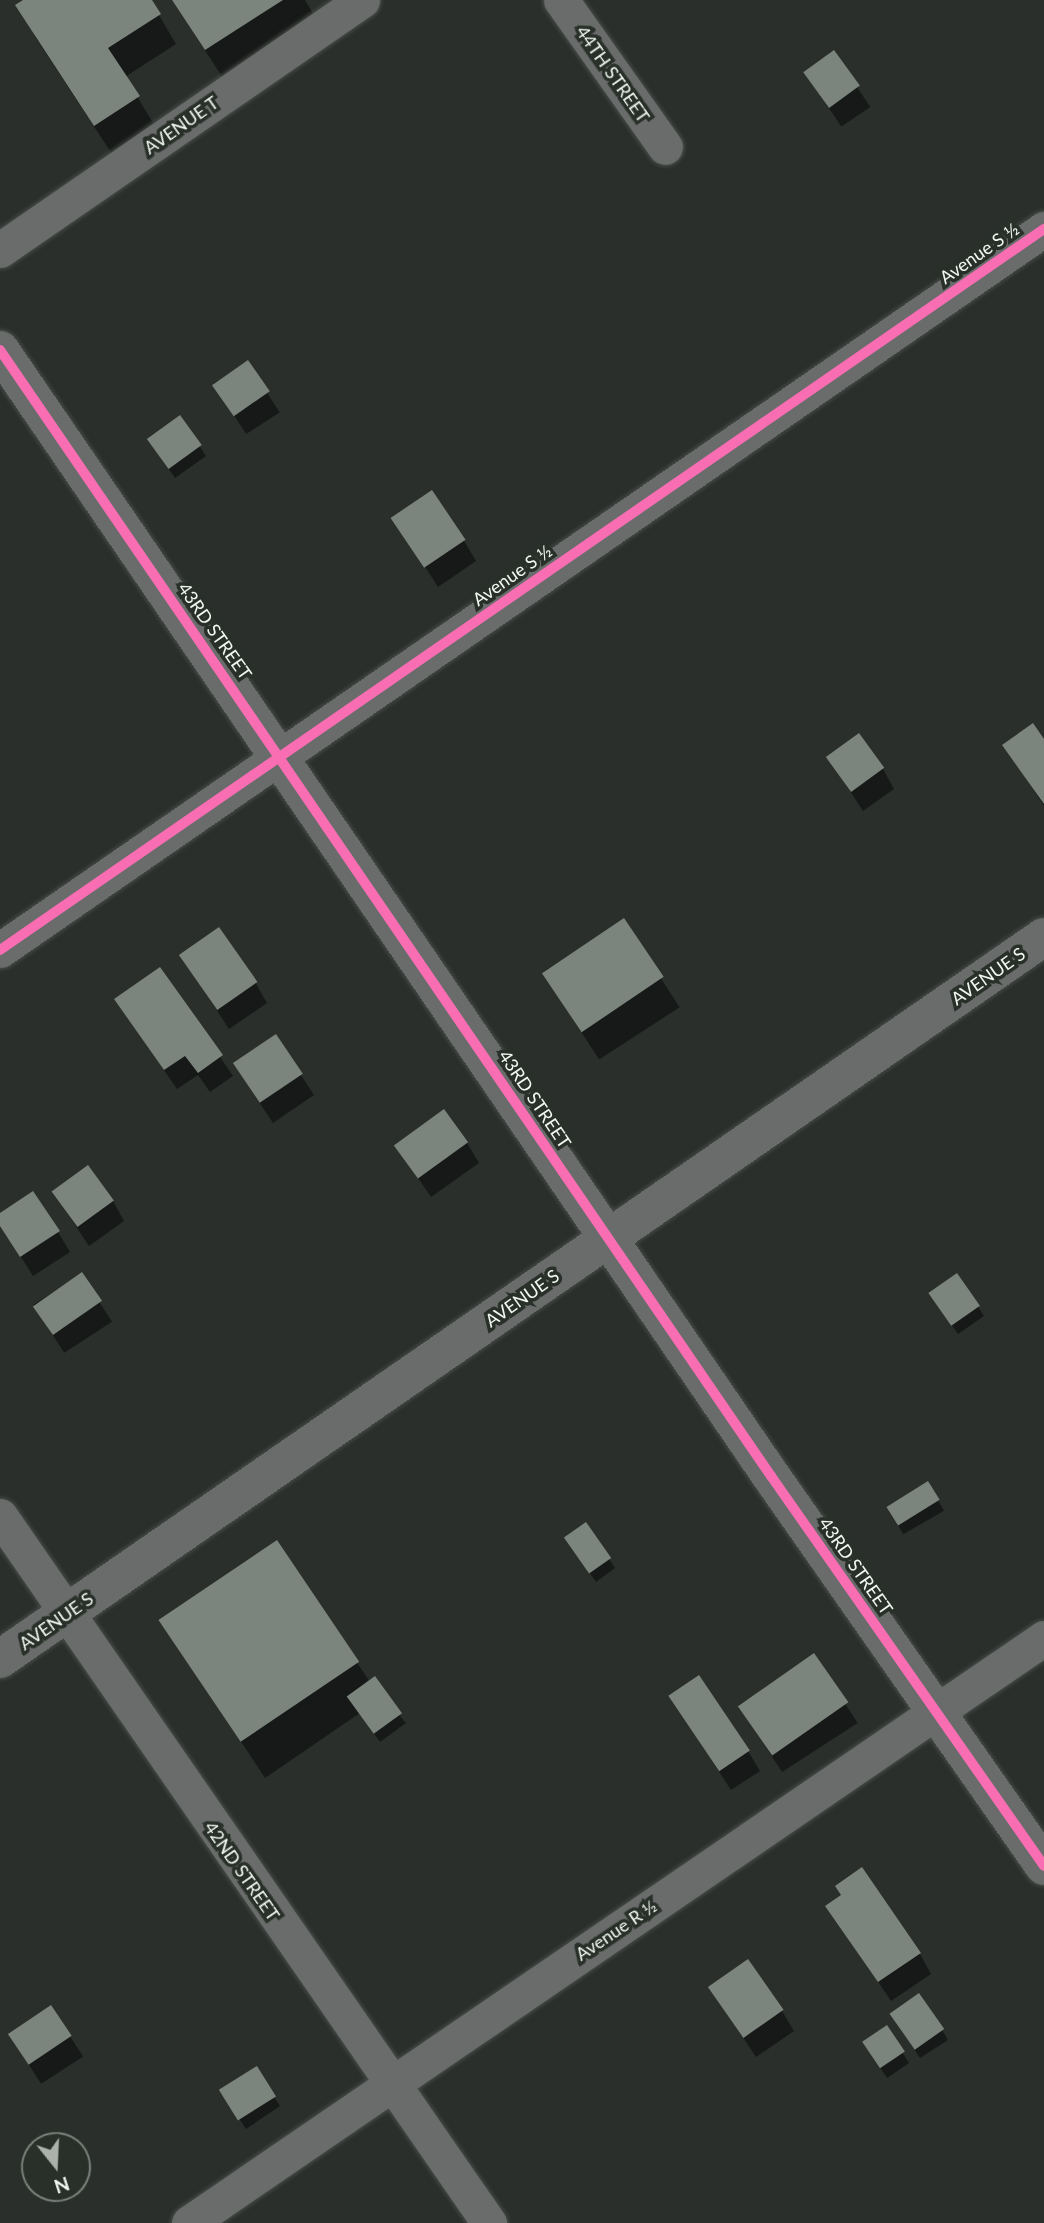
<!DOCTYPE html>
<meta charset="utf-8">
<style>
body{margin:0}
#map{position:relative;width:1044px;height:2223px;overflow:hidden;background:#2a2f2b;font-family:Lato,sans-serif}
div>[style]{position:absolute}
.shadow>*{inset:0;background:#0007;transform-origin:0 0}
.building>*{inset:0;background:#7b847d;transform-origin:0 0}
.roads{filter:drop-shadow(0 0 2px #484c48) drop-shadow(0 0 2px #484c48)}
.street>*{height:35px;margin:-17.5px;padding:0 17.5px;transform-origin:17.5px;border-radius:17.5px;background:#696c6a}
.secondary>*{height:38px;margin:-19px;padding:0 19px;transform-origin:19px;border-radius:19px;background:#696c6a}
.cycleway>*{height:10px;margin:-5px;padding:0 5px;transform-origin:5px;border-radius:5px;background:#f96db3}
span{translate:-50% -50%;white-space:nowrap;text-align:center;line-height:1.15;-webkit-text-stroke:7px #29302a;paint-order:stroke}
.street-label{font-size:18px;color:#f2f7f2}
.north{position:absolute;left:21px;top:2132px;width:70px;height:70px;box-sizing:border-box;background:#29302a;border:2px solid #79807a;border-radius:50%;rotate:162deg;font-size:19px;font-weight:700;line-height:28px;text-align:center;color:#f2f7f2}
.north::after{content:'';display:block;margin:auto;width:24px;height:32px;background:#acb1ac;clip-path:polygon(50% 0,100% 100%,50% 72%,0 100%)}
</style>
<div id="map">
<div class="shadow">
<i style="clip-path:polygon(26px 0,150px 0,176px 44px,125px 77px,155px 126px,112px 154px,34px 35px)"></i>
<i style="clip-path:polygon(172px 0,305px 0,316px 19px,223px 78px)"></i>
<i style="left:834px;top:53px;width:65px;height:35px;rotate:56deg"></i>
<i style="left:247px;top:362px;width:60px;height:40px;rotate:57deg"></i>
<i style="clip-path:polygon(180px 417px,206px 456px,175px 478px,155px 449px)"></i>
<i style="clip-path:polygon(394px 518px,464px 541px,476px 561px,438px 587px)"></i>
<i style="clip-path:polygon(1044px 742px,1044px 806px,1004px 745px)"></i>
<i style="clip-path:polygon(828px 757px,883px 769px,894px 789px,863px 811px)"></i>
<i style="left:623px;top:920px;width:104px;height:96px;rotate:57deg"></i>
<i style="clip-path:polygon(181px 955px,255px 982px,267px 1003px,229px 1029px)"></i>
<i style="clip-path:polygon(160px 969px,233px 1076px,210px 1092px,198px 1075px,177px 1089px,116px 1000px)"></i>
<i style="clip-path:polygon(276px 1037px,314px 1095px,273px 1123px,247px 1084px)"></i>
<i style="clip-path:polygon(467px 1143px,479px 1163px,431px 1197px,396px 1146px)"></i>
<i style="clip-path:polygon(53px 1192px,113px 1201px,124px 1221px,89px 1246px)"></i>
<i style="clip-path:polygon(0 1216px,58px 1232px,70px 1252px,33px 1276px,0 1224px)"></i>
<i style="left:81px;top:1274px;width:57px;height:57px;rotate:57deg"></i>
<i style="clip-path:polygon(936px 1302px,978px 1307px,984px 1316px,958px 1334px)"></i>
<i style="left:928px;top:1483px;width:32px;height:47px;rotate:60deg"></i>
<i style="clip-path:polygon(586px 1524px,615px 1568px,596px 1582px,572px 1547px)"></i>
<i style="clip-path:polygon(277px 1543px,370px 1682px,406px 1723px,380px 1742px,360px 1713px,265px 1778px,162px 1622px)"></i>
<i style="left:814px;top:1656px;width:80px;height:90px;rotate:57deg"></i>
<i style="clip-path:polygon(670px 1696px,748px 1751px,760px 1771px,731px 1790px)"></i>
<i style="clip-path:polygon(828px 1906px,920px 1954px,931px 1974px,891px 2001px)"></i>
<i style="clip-path:polygon(710px 1987px,782px 2011px,794px 2031px,756px 2057px)"></i>
<i style="left:51px;top:2007px;width:59px;height:50px;rotate:57deg"></i>
<i style="clip-path:polygon(897px 2023px,942px 2030px,948px 2040px,920px 2058px)"></i>
<i style="clip-path:polygon(886px 2027px,909px 2063px,887px 2078px,870px 2052px)"></i>
<i style="clip-path:polygon(274px 2097px,280px 2106px,246px 2129px,227px 2101px)"></i>
</div>
<div class="building">
<i style="clip-path:polygon(23px 0,152px 0,161px 14px,108px 48px,140px 96px,94px 126px,15px 5px)"></i>
<i style="clip-path:polygon(172px 0,283px 0,205px 50px)"></i>
<i style="left:834px;top:50px;width:44px;height:38px;rotate:54deg"></i>
<i style="left:248px;top:360px;width:38px;height:44px;rotate:55deg"></i>
<i style="left:180px;top:415px;width:37px;height:41px;rotate:54deg"></i>
<i style="left:432px;top:490px;width:60px;height:50px;rotate:56deg"></i>
<i style="clip-path:polygon(1033px 723px,1044px 739px,1044px 804px,1002px 745px)"></i>
<i style="left:859px;top:733px;width:43px;height:41px;rotate:54deg"></i>
<i style="left:624px;top:918px;width:71px;height:99px;rotate:56deg"></i>
<i style="left:219px;top:927px;width:67px;height:49px;rotate:55deg"></i>
<i style="clip-path:polygon(160px 967px,223px 1055px,198px 1073px,185px 1056px,164px 1070px,114px 999px)"></i>
<i style="left:276px;top:1034px;width:48px;height:52px;rotate:56deg"></i>
<i style="left:444px;top:1109px;width:41px;height:62px;rotate:54deg"></i>
<i style="left:88px;top:1165px;width:44px;height:45px;rotate:54deg"></i>
<i style="clip-path:polygon(33px 1191px,60px 1231px,20px 1257px,0 1226px,0 1213px)"></i>
<i style="left:82px;top:1272px;width:35px;height:60px;rotate:55deg"></i>
<i style="left:957px;top:1273px;width:40px;height:35px;rotate:55deg"></i>
<i style="left:928px;top:1481px;width:22px;height:49px;rotate:58deg"></i>
<i style="left:586px;top:1522px;width:44px;height:27px;rotate:55deg"></i>
<i style="left:277px;top:1540px;width:147px;height:143px;rotate:56deg"></i>
<i style="left:814px;top:1653px;width:60px;height:93px;rotate:55deg"></i>
<i style="left:699px;top:1675px;width:91px;height:37px;rotate:56deg"></i>
<i style="left:375px;top:1676px;width:46px;height:35px;rotate:54deg"></i>
<i style="clip-path:polygon(862px 1867px,921px 1953px,878px 1982px,825px 1906px,841px 1895px,835px 1886px)"></i>
<i style="left:748px;top:1959px;width:62px;height:49px;rotate:55deg"></i>
<i style="left:919px;top:1993px;width:44px;height:36px;rotate:55deg"></i>
<i style="left:51px;top:2005px;width:37px;height:52px;rotate:56deg"></i>
<i style="left:887px;top:2025px;width:32px;height:30px;rotate:56deg"></i>
<i style="left:257px;top:2066px;width:36px;height:45px;rotate:58deg"></i>
</div>
<div class="roads">
<div class="street">
<i style="left:561px;top:0;width:180px;rotate:54.7deg"></i>
<i style="left:0;top:250px;width:440px;rotate:-34.6deg"></i>
<i style="left:0;top:950px;width:1269px;rotate:-34.63deg"></i>
<i style="left:0;top:1516px;width:860px;rotate:55.33deg"></i>
<i style="left:189px;top:2223px;width:1036px;rotate:-34.38deg"></i>
</div>
<div class="secondary">
<i style="left:0;top:350px;width:1365px;rotate:55.6deg"></i>
<i style="left:771px;top:1476px;width:476px;rotate:55deg"></i>
<i style="left:0;top:1659px;width:1269px;rotate:-34.67deg"></i>
</div>
</div>
<div class="cycleway">
<i style="left:0;top:350px;width:1365px;rotate:55.6deg"></i>
<i style="left:771px;top:1476px;width:476px;rotate:55deg"></i>
<i style="left:0;top:950px;width:1269px;rotate:-34.63deg"></i>
</div>
<div class="street-label">
<span style="left:613px;top:74px;rotate:55deg">44TH STREET</span>
<span style="left:181px;top:125px;rotate:-35deg">AVENUE T</span>
<span style="left:979px;top:253px;rotate:-35deg">Avenue S ½</span>
<span style="left:512px;top:575px;rotate:-35deg">Avenue S ½</span>
<span style="left:215px;top:631px;rotate:55deg">43RD STREET</span>
<span style="left:988px;top:976px;rotate:-35deg">AVENUE S</span>
<span style="left:535px;top:1099px;rotate:56deg">43RD STREET</span>
<span style="left:522px;top:1298px;rotate:-35deg">AVENUE S</span>
<span style="left:856px;top:1566px;rotate:55deg">43RD STREET</span>
<span style="left:56px;top:1621px;rotate:-35deg">AVENUE S</span>
<span style="left:242px;top:1871px;rotate:55deg">42ND STREET</span>
<span style="left:616px;top:1930px;rotate:-34deg">Avenue R ½</span>
</div>
<div class="north">N</div>
</div>
